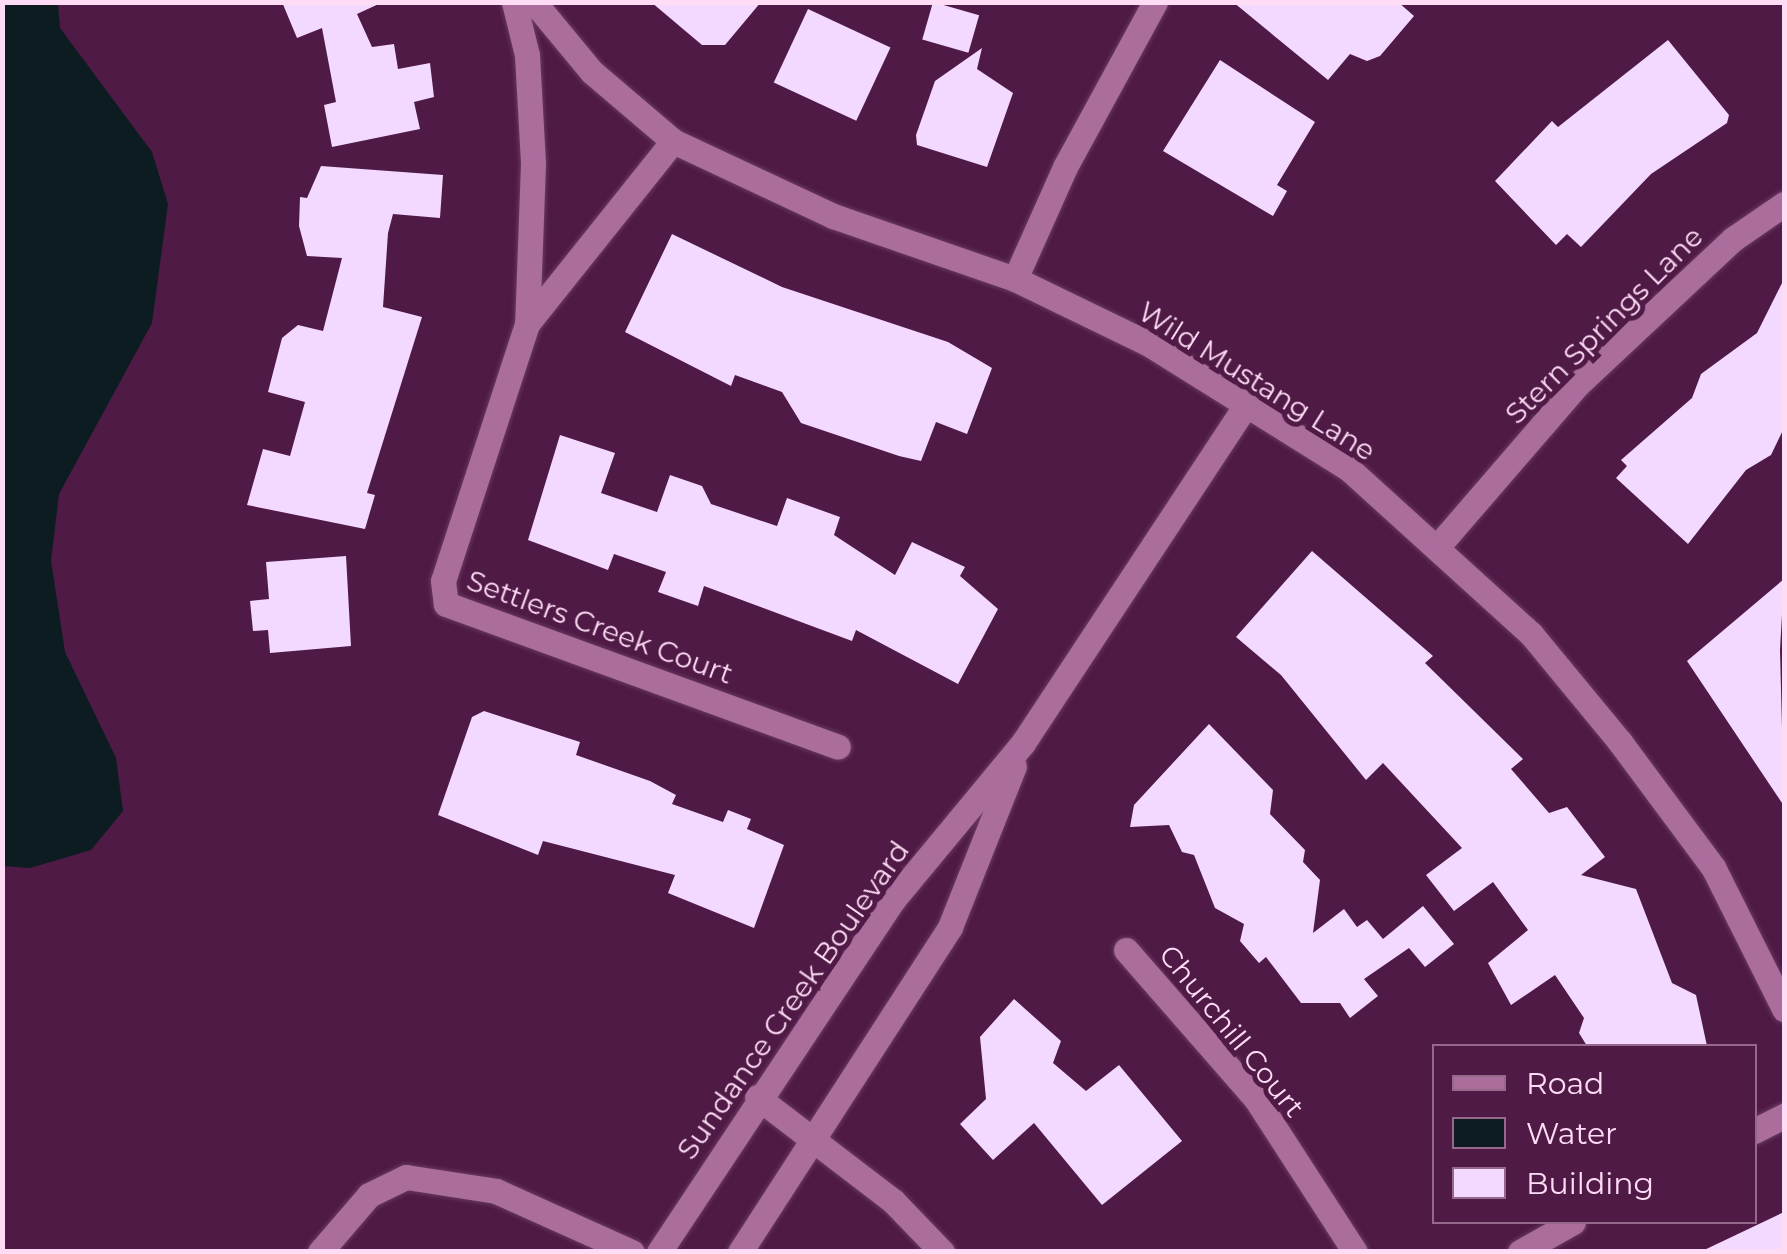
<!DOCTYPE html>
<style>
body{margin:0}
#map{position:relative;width:1787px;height:1254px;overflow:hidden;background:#4f1a46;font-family:Montserrat,sans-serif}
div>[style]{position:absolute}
.water>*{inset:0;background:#0c1c20}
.building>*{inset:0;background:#f3d8ff;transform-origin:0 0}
.roads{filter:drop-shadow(0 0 2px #683960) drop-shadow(0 0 2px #683960)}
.minor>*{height:25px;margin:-12.5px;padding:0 12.5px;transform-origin:12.5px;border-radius:12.5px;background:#aa6d9c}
span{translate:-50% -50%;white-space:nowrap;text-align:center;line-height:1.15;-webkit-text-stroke:10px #4f1a46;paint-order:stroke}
.street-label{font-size:28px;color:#fedcf5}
.frame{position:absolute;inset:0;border:5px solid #fedcf5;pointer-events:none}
.legend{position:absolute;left:1432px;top:1044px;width:325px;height:180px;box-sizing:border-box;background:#4f1a46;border:2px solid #95688c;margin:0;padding:12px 18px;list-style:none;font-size:30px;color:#fedcf5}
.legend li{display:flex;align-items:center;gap:20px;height:50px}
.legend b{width:50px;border:2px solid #95688c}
</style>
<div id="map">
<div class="water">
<i style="clip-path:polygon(2px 3px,58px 3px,60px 28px,152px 152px,168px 204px,152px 323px,59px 494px,51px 561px,65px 652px,116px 758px,123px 811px,91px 850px,30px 868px,2px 866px)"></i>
</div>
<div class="building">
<i style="clip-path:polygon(282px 2px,383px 2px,357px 14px,372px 47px,394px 44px,398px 69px,430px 63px,434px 97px,414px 102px,420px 129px,332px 147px,324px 105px,336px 102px,322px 28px,297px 38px)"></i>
<i style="clip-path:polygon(651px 2px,761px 2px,725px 45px,702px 45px)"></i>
<i style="left:933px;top:2px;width:48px;height:39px;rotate:16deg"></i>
<i style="clip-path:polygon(1233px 2px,1398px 2px,1414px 16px,1380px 56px,1367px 61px,1350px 54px,1328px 80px)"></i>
<i style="left:808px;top:9px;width:91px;height:81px;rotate:25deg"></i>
<i style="clip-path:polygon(1668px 40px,1729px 115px,1727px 123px,1651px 174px,1581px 247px,1567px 234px,1556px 245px,1495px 181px,1552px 121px,1558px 127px)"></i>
<i style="clip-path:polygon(982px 48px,977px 69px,1013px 93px,987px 167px,917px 145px,916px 135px,935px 81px)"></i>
<i style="clip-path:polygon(1220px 60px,1315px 122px,1277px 185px,1287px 191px,1273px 216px,1163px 151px)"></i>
<i style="clip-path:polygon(321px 166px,443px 175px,440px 218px,393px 214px,388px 233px,383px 307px,422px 317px,367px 493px,375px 495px,365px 529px,247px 505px,263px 449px,290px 456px,305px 402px,268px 392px,282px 338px,298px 325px,323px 331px,342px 258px,307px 256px,299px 226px,300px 197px,307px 198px)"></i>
<i style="clip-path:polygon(672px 234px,782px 287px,948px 342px,992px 368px,967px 434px,936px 422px,921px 461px,899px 456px,801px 423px,782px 392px,735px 375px,731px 386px,625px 332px)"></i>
<i style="clip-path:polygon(1784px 279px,1784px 428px,1771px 455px,1746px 470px,1688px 544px,1616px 478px,1627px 466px,1621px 460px,1692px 398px,1701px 374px,1757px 333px)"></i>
<i style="clip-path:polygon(560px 435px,615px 453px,601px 493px,657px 512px,670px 475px,702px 486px,711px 504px,777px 526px,787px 498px,840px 517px,834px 535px,895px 575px,912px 542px,965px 567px,960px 576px,998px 609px,958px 684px,856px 630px,852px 641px,704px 586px,698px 606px,658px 592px,666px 572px,614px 554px,608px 570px,528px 540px)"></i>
<i style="clip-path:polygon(1312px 551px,1433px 656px,1425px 663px,1523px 759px,1511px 769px,1549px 813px,1567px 807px,1605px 857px,1581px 875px,1636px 889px,1672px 983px,1696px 995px,1707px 1046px,1587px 1046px,1579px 1033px,1584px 1018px,1555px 975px,1511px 1005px,1488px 963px,1528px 930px,1493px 882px,1454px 911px,1426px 875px,1462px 848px,1383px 763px,1366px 780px,1281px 675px,1236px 637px)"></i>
<i style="clip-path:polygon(346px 556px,351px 646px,270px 653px,268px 630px,253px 631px,250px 601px,269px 599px,266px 562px)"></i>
<i style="clip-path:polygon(1784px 579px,1780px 650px,1784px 806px,1687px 661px)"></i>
<i style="clip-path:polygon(484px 711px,580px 742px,576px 755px,650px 781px,676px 795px,672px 804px,723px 822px,728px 810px,751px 819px,747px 829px,784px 845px,754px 928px,668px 893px,675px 875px,543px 841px,538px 855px,438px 815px,472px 717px)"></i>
<i style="clip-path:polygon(1209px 724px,1273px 790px,1270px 814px,1305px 850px,1303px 862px,1320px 880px,1313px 933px,1344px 909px,1357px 927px,1367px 920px,1383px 939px,1423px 906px,1454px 944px,1425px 967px,1409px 948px,1364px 979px,1378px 996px,1350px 1018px,1340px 1003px,1301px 1003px,1266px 957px,1259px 963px,1240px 941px,1244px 924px,1215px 908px,1194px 855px,1182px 852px,1169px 825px,1130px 827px,1134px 805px)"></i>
<i style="clip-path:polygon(1014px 999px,1061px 1041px,1053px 1063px,1086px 1091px,1119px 1065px,1182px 1141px,1102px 1205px,1034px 1123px,993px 1160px,960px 1124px,986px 1099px,980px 1037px)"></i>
<i style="clip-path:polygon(1784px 1212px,1784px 1252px,1700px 1252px)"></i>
</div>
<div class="roads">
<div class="minor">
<i style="left:514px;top:2px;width:55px;rotate:76.2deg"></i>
<i style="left:527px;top:55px;width:109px;rotate:86.8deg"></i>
<i style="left:533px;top:164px;width:160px;rotate:92.1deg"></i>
<i style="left:534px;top:2px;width:91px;rotate:50.4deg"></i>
<i style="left:592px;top:72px;width:106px;rotate:40.4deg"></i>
<i style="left:673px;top:141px;width:177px;rotate:25.1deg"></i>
<i style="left:833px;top:216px;width:193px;rotate:19.1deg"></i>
<i style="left:1015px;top:279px;width:149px;rotate:25.9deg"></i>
<i style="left:1149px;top:344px;width:236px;rotate:32deg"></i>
<i style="left:1349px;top:469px;width:246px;rotate:42.2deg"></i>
<i style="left:1531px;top:634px;width:140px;rotate:50.5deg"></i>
<i style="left:1620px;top:742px;width:156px;rotate:53.4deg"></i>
<i style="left:1713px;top:867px;width:159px;rotate:63.4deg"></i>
<i style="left:673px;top:141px;width:234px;rotate:128.6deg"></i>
<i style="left:527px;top:324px;width:270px;rotate:108.1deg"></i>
<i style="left:443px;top:581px;width:23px;rotate:83deg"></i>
<i style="left:446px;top:604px;width:417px;rotate:20deg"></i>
<i style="left:1015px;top:279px;width:123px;rotate:-65.9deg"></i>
<i style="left:1065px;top:167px;width:188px;rotate:-61.4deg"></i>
<i style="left:1438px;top:546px;width:214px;rotate:-49.2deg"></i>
<i style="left:1578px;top:384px;width:212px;rotate:-43.1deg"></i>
<i style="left:1733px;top:239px;width:62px;rotate:-34.5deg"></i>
<i style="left:1126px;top:950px;width:198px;rotate:48.9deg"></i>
<i style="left:1256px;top:1099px;width:182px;rotate:57.1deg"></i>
<i style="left:757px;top:1097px;width:171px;rotate:37.4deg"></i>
<i style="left:893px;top:1201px;width:71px;rotate:46.1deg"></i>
<i style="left:1754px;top:1131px;width:34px;rotate:-27deg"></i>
<i style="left:320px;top:1252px;width:75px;rotate:-49.3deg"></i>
<i style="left:369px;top:1195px;width:41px;rotate:-25.9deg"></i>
<i style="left:406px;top:1177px;width:91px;rotate:8.8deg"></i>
<i style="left:496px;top:1191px;width:149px;rotate:24.2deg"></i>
<i style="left:659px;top:1252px;width:423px;rotate:-56.4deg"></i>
<i style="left:893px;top:900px;width:204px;rotate:-50.4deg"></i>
<i style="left:1023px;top:743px;width:407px;rotate:-56.6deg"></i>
<i style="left:740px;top:1252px;width:387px;rotate:-57.1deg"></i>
<i style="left:950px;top:927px;width:173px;rotate:-68.3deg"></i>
<i style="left:1520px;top:1252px;width:61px;rotate:-29.5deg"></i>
</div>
</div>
<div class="street-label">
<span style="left:1604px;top:325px;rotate:-45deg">Stern Springs Lane</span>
<span style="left:1257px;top:381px;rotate:32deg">Wild Mustang Lane</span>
<span style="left:600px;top:627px;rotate:20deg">Settlers Creek Court</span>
<span style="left:793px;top:1000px;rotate:-55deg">Sundance Creek Boulevard</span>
<span style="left:1232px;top:1031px;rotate:51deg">Churchill Court</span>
</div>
<div class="frame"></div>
<ul class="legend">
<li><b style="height:12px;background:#aa6d9c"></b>Road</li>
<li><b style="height:28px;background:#0c1c20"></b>Water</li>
<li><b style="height:28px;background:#f3d8ff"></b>Building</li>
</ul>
</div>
